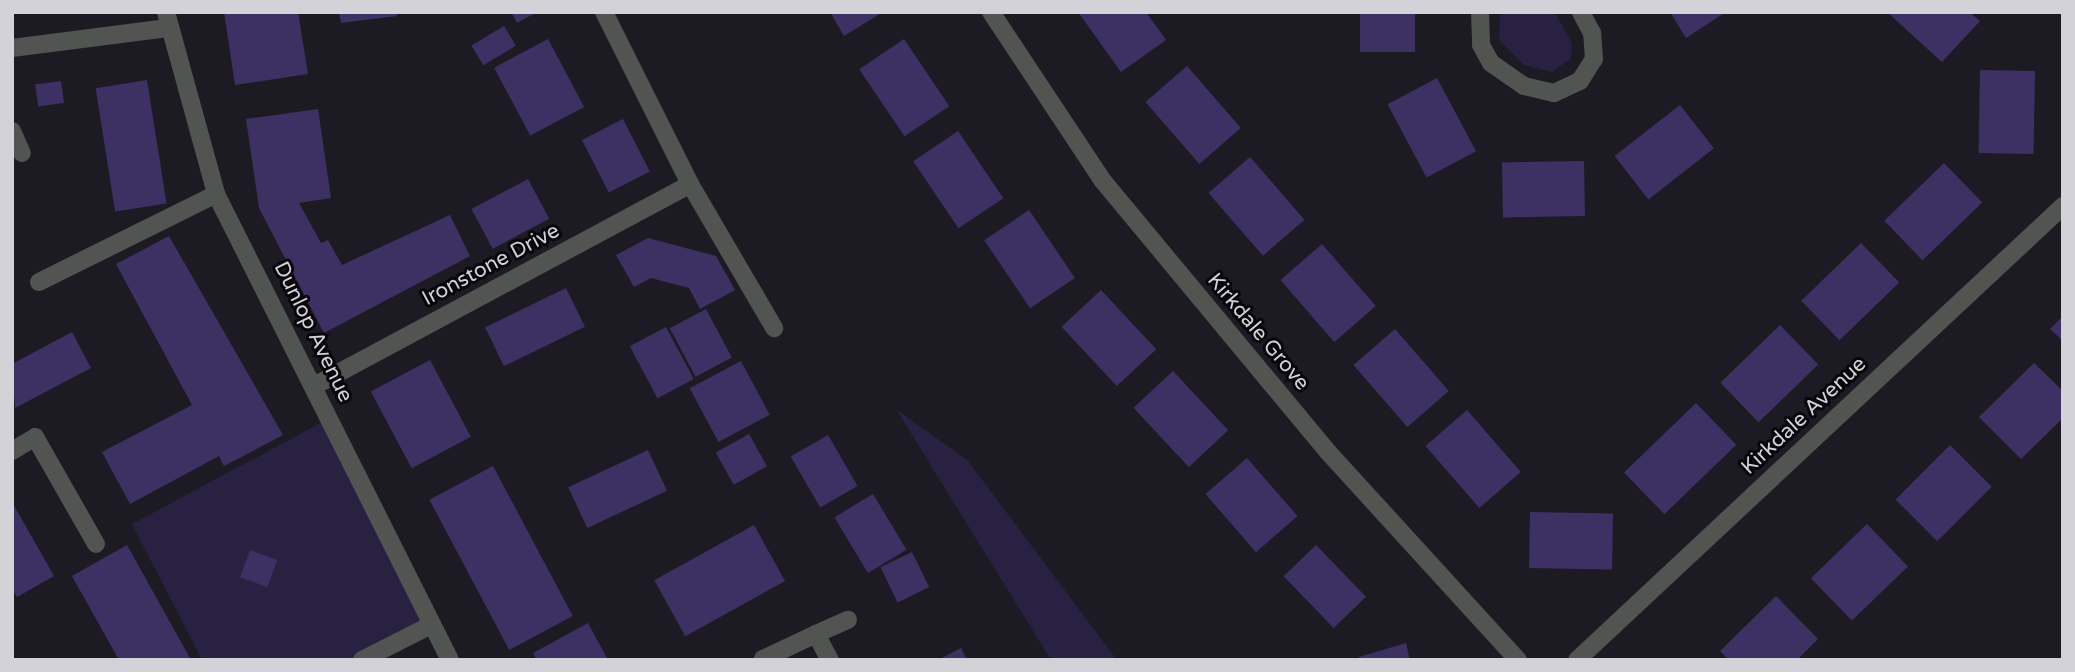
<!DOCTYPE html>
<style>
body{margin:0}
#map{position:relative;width:2075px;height:672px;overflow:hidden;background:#1c1b24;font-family:"Varela Round",sans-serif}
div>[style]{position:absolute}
.green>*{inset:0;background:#282141}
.building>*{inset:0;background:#3d3164;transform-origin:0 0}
.service>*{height:18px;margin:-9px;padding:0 9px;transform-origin:9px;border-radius:9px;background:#515450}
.minor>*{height:18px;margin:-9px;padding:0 9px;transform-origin:9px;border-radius:9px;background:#515450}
span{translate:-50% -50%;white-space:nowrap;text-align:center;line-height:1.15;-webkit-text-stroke:6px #07060a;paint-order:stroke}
.street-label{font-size:21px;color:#d3d2d9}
.frame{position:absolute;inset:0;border:14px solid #d3d2d9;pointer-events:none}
</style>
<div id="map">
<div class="green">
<i style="clip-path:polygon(1500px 12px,1555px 12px,1572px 44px,1571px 58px,1552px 72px,1524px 65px,1499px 40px)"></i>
<i style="clip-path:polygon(896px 409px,968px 461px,1117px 660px,1051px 660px)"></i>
<i style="clip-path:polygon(330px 418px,431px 625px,362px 660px,202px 660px,132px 524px)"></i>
</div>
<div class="building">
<i style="clip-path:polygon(224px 12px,298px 12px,308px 74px,235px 85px)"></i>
<i style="clip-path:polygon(339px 12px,396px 12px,397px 16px,341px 23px)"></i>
<i style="clip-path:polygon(511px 12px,537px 12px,517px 23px)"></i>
<i style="clip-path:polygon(830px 12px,883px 12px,844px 36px)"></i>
<i style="clip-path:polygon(1078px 12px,1146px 12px,1166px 40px,1121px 72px)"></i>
<i style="left:1360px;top:12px;width:55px;height:40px"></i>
<i style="clip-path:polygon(1670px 12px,1726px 12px,1686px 38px)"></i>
<i style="clip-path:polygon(1887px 12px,1969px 12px,1980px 21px,1942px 62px)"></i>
<i style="left:504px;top:26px;width:23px;height:38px;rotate:59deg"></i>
<i style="left:548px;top:39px;width:77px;height:61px;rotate:62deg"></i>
<i style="left:904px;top:39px;width:81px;height:54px;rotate:56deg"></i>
<i style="left:1187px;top:66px;width:82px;height:55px;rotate:49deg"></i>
<i style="left:1980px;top:70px;width:55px;height:83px;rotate:1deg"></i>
<i style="left:1437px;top:78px;width:83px;height:56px;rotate:62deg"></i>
<i style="left:147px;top:80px;width:125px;height:52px;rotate:81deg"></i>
<i style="left:61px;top:81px;width:22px;height:26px;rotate:82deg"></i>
<i style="left:1680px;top:105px;width:55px;height:83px;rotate:52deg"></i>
<i style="clip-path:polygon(318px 109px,331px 198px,299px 203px,321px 243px,328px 240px,342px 265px,450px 215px,470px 256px,324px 333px,259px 208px,246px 119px)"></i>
<i style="left:623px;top:119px;width:59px;height:46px;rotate:63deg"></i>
<i style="left:958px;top:131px;width:81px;height:54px;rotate:56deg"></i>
<i style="left:1250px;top:157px;width:83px;height:55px;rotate:49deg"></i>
<i style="left:1584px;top:161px;width:55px;height:82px;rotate:89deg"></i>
<i style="left:1944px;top:163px;width:55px;height:83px;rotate:46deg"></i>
<i style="left:528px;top:179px;width:45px;height:64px;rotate:62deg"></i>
<i style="left:1029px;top:210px;width:82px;height:54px;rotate:56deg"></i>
<i style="clip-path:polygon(169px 236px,283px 435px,224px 466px,219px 456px,130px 504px,102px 452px,192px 405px,116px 264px)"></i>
<i style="clip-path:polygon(648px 238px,716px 256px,735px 290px,700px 309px,689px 288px,651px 278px,634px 287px,616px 255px)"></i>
<i style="left:1861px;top:243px;width:55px;height:83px;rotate:46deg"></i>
<i style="left:1322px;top:244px;width:82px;height:55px;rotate:49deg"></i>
<i style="left:566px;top:288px;width:43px;height:90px;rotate:64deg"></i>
<i style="left:1101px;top:290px;width:81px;height:54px;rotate:47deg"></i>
<i style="left:706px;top:309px;width:55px;height:41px;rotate:62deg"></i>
<i style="clip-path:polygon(2063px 316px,2063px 341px,2050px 329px)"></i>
<i style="left:1780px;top:325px;width:55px;height:83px;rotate:46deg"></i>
<i style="left:666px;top:327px;width:59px;height:41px;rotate:62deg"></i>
<i style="left:1395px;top:329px;width:82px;height:55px;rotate:49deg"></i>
<i style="clip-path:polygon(72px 332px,91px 368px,15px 408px,12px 364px)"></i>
<i style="left:430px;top:360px;width:87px;height:67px;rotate:62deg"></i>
<i style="left:741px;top:361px;width:61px;height:58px;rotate:62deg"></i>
<i style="clip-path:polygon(2034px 363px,2063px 391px,2063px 418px,2021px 459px,1979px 417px)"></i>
<i style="left:1173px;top:371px;width:81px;height:54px;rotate:47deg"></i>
<i style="left:1696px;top:403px;width:58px;height:100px;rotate:46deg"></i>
<i style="left:1467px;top:410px;width:82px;height:55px;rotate:49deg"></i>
<i style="left:749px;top:434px;width:37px;height:38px;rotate:61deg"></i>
<i style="left:828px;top:435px;width:59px;height:43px;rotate:60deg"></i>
<i style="left:1950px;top:445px;width:59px;height:77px;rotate:45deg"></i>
<i style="left:648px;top:450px;width:45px;height:88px;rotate:65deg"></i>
<i style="left:1247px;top:458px;width:77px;height:55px;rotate:49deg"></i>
<i style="left:493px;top:466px;width:170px;height:72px;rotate:62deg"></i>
<i style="left:873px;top:494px;width:65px;height:45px;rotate:59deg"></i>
<i style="clip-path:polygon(12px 502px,54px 576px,17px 597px,12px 589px)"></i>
<i style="left:1530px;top:512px;width:83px;height:56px;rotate:1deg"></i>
<i style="left:1867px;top:524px;width:59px;height:78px;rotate:46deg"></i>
<i style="left:754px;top:525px;width:64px;height:114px;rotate:61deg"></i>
<i style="clip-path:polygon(127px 545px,191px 660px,119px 660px,72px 576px)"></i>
<i style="left:1316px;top:545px;width:72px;height:45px;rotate:46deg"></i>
<i style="left:250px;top:550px;width:29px;height:29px;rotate:20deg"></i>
<i style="left:912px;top:552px;width:39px;height:35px;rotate:64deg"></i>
<i style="clip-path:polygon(1776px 596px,1818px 639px,1797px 660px,1729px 660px,1720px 651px)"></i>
<i style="clip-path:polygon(588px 623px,608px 660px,537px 660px,533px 653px)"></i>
<i style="clip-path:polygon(1406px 643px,1410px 660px,1359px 660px,1359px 657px)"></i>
<i style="clip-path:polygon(961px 648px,967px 660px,938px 660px)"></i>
</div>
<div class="service">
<i style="left:12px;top:131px;width:24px;rotate:66deg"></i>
<i style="left:39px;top:282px;width:198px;rotate:-26.4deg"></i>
<i style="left:12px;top:451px;width:27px;rotate:-31deg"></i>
<i style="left:35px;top:437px;width:123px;rotate:60.3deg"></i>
</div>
<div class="minor">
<i style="left:166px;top:12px;width:189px;rotate:74.6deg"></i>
<i style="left:216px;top:194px;width:521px;rotate:63.34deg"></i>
<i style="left:604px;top:12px;width:192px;rotate:63.4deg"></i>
<i style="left:690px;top:184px;width:167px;rotate:59.7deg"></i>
<i style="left:991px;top:12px;width:203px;rotate:56.5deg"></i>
<i style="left:1103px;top:181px;width:352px;rotate:50.3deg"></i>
<i style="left:1328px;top:452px;width:282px;rotate:47.6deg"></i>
<i style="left:1480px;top:12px;width:33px;rotate:88deg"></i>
<i style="left:1481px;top:45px;width:21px;rotate:61deg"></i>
<i style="left:1491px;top:63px;width:40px;rotate:34.9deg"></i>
<i style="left:1524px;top:86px;width:31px;rotate:13deg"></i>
<i style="left:1554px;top:93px;width:29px;rotate:-25deg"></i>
<i style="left:1580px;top:81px;width:26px;rotate:-58deg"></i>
<i style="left:1594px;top:59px;width:26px;rotate:-94deg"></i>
<i style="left:1592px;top:33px;width:24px;rotate:-118deg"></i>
<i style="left:12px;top:48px;width:157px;rotate:-7.3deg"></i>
<i style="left:314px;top:386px;width:427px;rotate:-28.2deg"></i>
<i style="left:816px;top:634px;width:35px;rotate:-24deg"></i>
<i style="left:763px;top:659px;width:59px;rotate:-25.3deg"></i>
<i style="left:816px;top:634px;width:30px;rotate:62deg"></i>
<i style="left:362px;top:660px;width:77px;rotate:-26.9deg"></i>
<i style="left:1577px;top:660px;width:665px;rotate:-43.05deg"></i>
</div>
<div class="street-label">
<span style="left:491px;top:265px;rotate:-28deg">Ironstone Drive</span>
<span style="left:313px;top:332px;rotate:64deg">Dunlop Avenue</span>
<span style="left:1258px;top:332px;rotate:50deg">Kirkdale Grove</span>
<span style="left:1804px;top:416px;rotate:-43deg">Kirkdale Avenue</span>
</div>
<div class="frame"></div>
</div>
